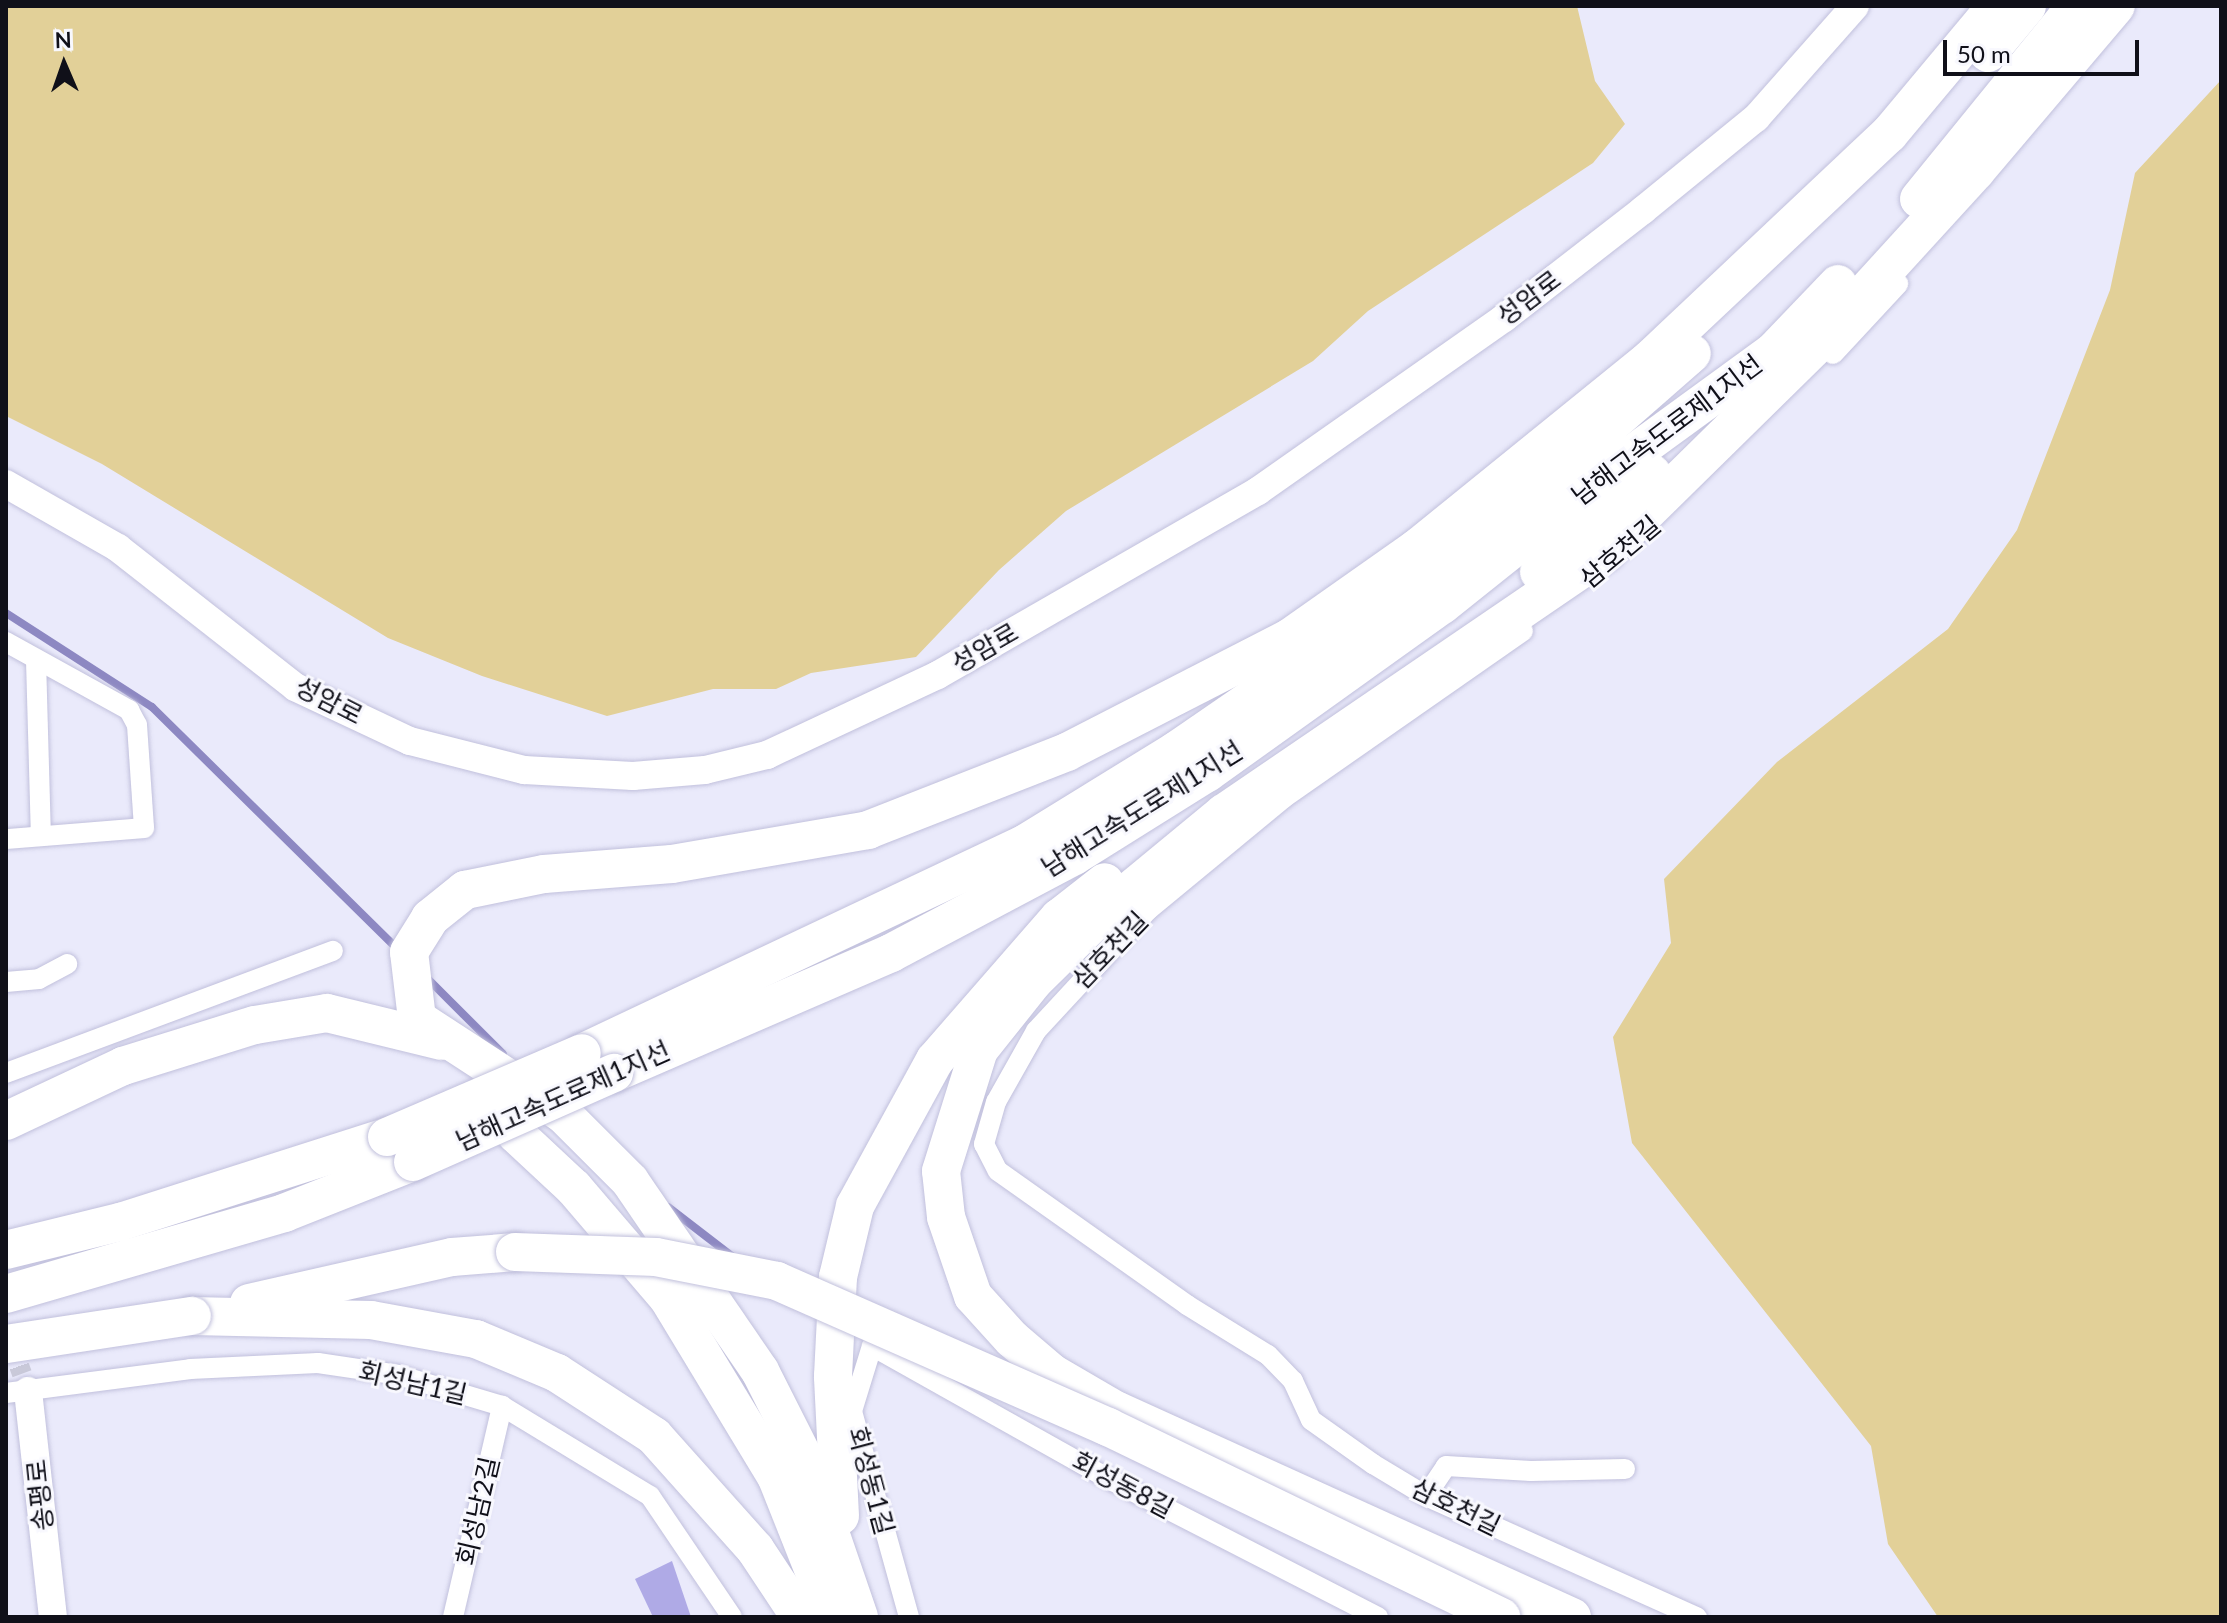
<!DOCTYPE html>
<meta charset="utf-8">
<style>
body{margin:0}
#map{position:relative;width:2227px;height:1623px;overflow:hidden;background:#eaeafb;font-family:Lato,"Noto Sans KR",sans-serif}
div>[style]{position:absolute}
.green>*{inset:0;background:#e2d098}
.stream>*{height:8px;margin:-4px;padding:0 4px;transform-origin:4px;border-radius:4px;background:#8d88c2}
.building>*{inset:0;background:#afaae6}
.minor-tunnel>*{height:20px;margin-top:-10px;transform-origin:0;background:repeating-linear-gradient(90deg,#c9c9d9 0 20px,transparent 0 30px)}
.roads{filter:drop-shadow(0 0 2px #c1c0dc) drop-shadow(0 0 2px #c1c0dc)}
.minor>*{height:20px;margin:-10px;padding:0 10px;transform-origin:10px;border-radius:10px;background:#fff}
.secondary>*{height:28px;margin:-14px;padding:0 14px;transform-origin:14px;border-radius:14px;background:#fff}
.motorway>*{height:38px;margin:-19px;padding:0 19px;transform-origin:19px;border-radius:19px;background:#fff}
.bridges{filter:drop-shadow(0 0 2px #c1c0dc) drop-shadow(0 0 2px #c1c0dc)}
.motorway-bridge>*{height:38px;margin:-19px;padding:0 19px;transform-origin:19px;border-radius:19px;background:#fff}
span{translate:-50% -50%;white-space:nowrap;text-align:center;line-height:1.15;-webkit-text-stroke:6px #f8f8fe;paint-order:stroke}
.street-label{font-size:26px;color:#101019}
.frame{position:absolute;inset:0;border:8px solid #101019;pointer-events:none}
.north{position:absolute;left:24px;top:24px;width:80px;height:80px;-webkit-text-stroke:6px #f8f8fe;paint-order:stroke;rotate:358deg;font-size:22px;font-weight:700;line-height:32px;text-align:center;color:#101019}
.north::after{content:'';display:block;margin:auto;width:28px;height:36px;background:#101019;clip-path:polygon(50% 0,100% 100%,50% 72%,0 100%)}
.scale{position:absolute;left:1943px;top:40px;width:196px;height:36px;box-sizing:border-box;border:4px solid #101019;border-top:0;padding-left:10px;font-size:24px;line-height:28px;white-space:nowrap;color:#101019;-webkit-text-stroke:6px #f8f8fe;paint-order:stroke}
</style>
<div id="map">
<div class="green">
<i style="clip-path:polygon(6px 6px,1577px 6px,1595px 81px,1625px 124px,1593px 163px,1368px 311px,1313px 361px,1066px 511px,999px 570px,916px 657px,811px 673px,776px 689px,713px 689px,607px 716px,482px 676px,388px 638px,102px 464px,6px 416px)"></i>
<i style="clip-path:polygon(2221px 80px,2221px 1617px,1938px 1617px,1888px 1544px,1871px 1446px,1632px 1143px,1613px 1037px,1671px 943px,1664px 879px,1777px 762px,1948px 629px,2017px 530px,2110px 290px,2135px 173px)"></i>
</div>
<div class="stream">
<i style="left:6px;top:613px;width:174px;rotate:32.8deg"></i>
<i style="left:152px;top:707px;width:346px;rotate:44.6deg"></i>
<i style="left:425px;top:976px;width:110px;rotate:45deg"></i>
<i style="left:668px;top:1207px;width:82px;rotate:37.6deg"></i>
</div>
<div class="building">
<i style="clip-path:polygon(672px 1561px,691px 1617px,653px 1617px,635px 1579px)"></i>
</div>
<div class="minor-tunnel">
<i style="left:9px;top:1338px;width:38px;rotate:70deg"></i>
</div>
<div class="roads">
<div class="minor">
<i style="left:1833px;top:354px;width:96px;rotate:-47.1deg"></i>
<i style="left:1523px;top:631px;width:292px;rotate:145.1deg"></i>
<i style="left:1284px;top:798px;width:176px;rotate:140.5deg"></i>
<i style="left:1148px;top:910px;width:165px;rotate:132.8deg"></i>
<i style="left:1036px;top:1031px;width:81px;rotate:119.4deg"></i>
<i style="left:996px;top:1102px;width:44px;rotate:105.9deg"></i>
<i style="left:984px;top:1144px;width:30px;rotate:63deg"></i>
<i style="left:998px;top:1171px;width:232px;rotate:35.3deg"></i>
<i style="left:1187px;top:1305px;width:95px;rotate:31.7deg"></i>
<i style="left:1268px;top:1355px;width:36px;rotate:46deg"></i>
<i style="left:1293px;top:1381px;width:43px;rotate:65.2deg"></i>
<i style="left:1311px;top:1420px;width:76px;rotate:35.4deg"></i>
<i style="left:1373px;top:1464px;width:62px;rotate:31.1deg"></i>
<i style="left:1426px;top:1496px;width:297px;rotate:24.1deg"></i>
<i style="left:6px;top:642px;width:141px;rotate:28.9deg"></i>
<i style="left:129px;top:710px;width:17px;rotate:62deg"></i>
<i style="left:137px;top:725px;width:103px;rotate:86.1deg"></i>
<i style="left:144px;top:828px;width:138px;rotate:175.4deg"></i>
<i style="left:36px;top:660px;width:176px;rotate:88.4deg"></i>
<i style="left:6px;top:982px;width:33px;rotate:-5deg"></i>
<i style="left:39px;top:979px;width:32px;rotate:-28deg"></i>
<i style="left:6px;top:1073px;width:349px;rotate:-20.5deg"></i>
<i style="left:6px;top:1393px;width:186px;rotate:-7.4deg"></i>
<i style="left:190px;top:1369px;width:128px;rotate:-2.7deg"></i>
<i style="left:318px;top:1363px;width:81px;rotate:8.5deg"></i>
<i style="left:398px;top:1375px;width:109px;rotate:16.6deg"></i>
<i style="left:502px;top:1406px;width:173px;rotate:31.3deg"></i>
<i style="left:650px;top:1496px;width:146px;rotate:55.9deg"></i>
<i style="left:1426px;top:1496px;width:36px;rotate:-56deg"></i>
<i style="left:1446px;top:1466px;width:85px;rotate:3.4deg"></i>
<i style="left:1531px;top:1471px;width:94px;rotate:-1.2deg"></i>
<i style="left:453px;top:1617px;width:217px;rotate:-76.9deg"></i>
<i style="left:909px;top:1617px;width:214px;rotate:-105.5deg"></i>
<i style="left:852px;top:1411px;width:68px;rotate:-72.9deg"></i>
<i style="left:872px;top:1346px;width:276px;rotate:29.3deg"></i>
<i style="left:1113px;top:1481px;width:298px;rotate:27.2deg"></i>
</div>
<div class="secondary">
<i style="left:6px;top:484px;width:129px;rotate:29.7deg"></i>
<i style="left:118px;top:548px;width:225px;rotate:38.1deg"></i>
<i style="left:295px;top:687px;width:127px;rotate:25.2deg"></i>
<i style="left:410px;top:741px;width:118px;rotate:14.3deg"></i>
<i style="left:524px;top:770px;width:109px;rotate:3.2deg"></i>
<i style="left:633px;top:776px;width:72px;rotate:-4.8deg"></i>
<i style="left:705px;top:770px;width:64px;rotate:-13.6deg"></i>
<i style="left:767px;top:755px;width:189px;rotate:-25.1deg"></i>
<i style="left:938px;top:675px;width:369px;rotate:-29.9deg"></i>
<i style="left:1258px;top:491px;width:301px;rotate:-35.1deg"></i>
<i style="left:1504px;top:318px;width:176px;rotate:-37.8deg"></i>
<i style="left:1643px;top:210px;width:146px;rotate:-39.2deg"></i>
<i style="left:1756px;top:118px;width:149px;rotate:-48.5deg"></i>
<i style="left:28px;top:1391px;width:227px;rotate:83.7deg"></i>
</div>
<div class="motorway">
<i style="left:1988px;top:53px;width:61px;rotate:-50.3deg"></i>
<i style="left:1919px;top:199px;width:249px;rotate:-50.9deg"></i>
<i style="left:1539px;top:572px;width:150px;rotate:-41.2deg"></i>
<i style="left:582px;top:1053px;width:491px;rotate:-25.3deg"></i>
<i style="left:1026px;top:843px;width:177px;rotate:-31.6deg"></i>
<i style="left:1177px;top:750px;width:237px;rotate:-34.5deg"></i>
<i style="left:1372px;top:616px;width:199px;rotate:-37.4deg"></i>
<i style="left:1530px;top:495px;width:215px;rotate:-41.2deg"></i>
<i style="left:614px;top:1073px;width:302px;rotate:-23.4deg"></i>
<i style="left:891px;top:953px;width:207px;rotate:-27.9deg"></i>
<i style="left:1074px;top:856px;width:157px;rotate:-32deg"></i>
<i style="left:1207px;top:773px;width:289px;rotate:-35.6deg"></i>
<i style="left:1442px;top:605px;width:216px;rotate:-38.6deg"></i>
<i style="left:1611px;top:470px;width:200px;rotate:-36.1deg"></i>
<i style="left:1773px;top:352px;width:94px;rotate:-46.3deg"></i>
<i style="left:485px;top:1096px;width:49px;rotate:50.8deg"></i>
<i style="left:516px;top:1134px;width:79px;rotate:43deg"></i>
<i style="left:574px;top:1188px;width:145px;rotate:49.5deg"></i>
<i style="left:668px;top:1298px;width:208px;rotate:58.8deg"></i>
<i style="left:776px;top:1476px;width:149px;rotate:68.3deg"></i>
<i style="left:6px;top:1121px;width:129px;rotate:-25.2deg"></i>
<i style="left:123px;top:1066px;width:138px;rotate:-17.3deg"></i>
<i style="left:255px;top:1025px;width:73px;rotate:-9.5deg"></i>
<i style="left:327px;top:1013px;width:118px;rotate:13.7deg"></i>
<i style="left:6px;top:1250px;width:117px;rotate:-13.8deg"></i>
<i style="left:120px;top:1222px;width:280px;rotate:-17.7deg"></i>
<i style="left:6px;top:1294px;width:290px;rotate:-16.2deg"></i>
<i style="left:284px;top:1213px;width:139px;rotate:-21.6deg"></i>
<i style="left:249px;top:1303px;width:208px;rotate:-12.8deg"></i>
<i style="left:452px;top:1257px;width:63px;rotate:-4.5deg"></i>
<i style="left:192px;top:1316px;width:179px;rotate:1.3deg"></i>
<i style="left:371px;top:1320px;width:107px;rotate:10.3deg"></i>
<i style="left:476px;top:1339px;width:88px;rotate:22.8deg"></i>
<i style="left:557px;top:1373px;width:116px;rotate:33deg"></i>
<i style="left:654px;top:1436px;width:152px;rotate:48.2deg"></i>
<i style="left:755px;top:1549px;width:82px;rotate:56.5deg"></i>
<i style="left:840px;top:1516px;width:140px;rotate:-92.9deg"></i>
<i style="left:833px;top:1376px;width:99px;rotate:-87.1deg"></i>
<i style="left:838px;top:1277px;width:73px;rotate:-76.5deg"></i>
<i style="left:855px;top:1206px;width:166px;rotate:-61.3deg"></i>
<i style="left:935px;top:1060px;width:189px;rotate:-48.9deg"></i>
<i style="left:1059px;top:918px;width:58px;rotate:-38deg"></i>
<i style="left:859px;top:1617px;width:164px;rotate:-108.9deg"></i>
<i style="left:806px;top:1462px;width:102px;rotate:-116.8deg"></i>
<i style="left:760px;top:1371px;width:230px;rotate:-124.4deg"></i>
<i style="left:630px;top:1181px;width:95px;rotate:-135deg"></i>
<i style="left:563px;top:1114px;width:174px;rotate:-146.9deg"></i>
<i style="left:417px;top:1019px;width:67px;rotate:-96.8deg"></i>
<i style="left:409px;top:952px;width:40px;rotate:-58deg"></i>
<i style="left:430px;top:918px;width:45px;rotate:-38.7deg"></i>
<i style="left:465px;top:890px;width:81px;rotate:-11.4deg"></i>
<i style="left:544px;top:874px;width:128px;rotate:-4.5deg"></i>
<i style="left:672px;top:864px;width:199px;rotate:-9.8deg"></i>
<i style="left:868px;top:830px;width:214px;rotate:-21.4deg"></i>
<i style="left:1067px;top:752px;width:250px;rotate:-27.2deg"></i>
<i style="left:1289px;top:638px;width:156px;rotate:-35.1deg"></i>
<i style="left:1417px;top:548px;width:299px;rotate:-39deg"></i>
<i style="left:1649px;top:360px;width:330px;rotate:-43.3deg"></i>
<i style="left:1889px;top:134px;width:167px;rotate:-50.1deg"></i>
<i style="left:1572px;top:1617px;width:499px;rotate:-155.6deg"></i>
<i style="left:1117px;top:1411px;width:75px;rotate:-149.7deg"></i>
<i style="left:1052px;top:1373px;width:52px;rotate:-139.6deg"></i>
<i style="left:1012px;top:1339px;width:58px;rotate:-132.2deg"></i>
<i style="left:973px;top:1296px;width:83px;rotate:-108.9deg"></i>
<i style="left:946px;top:1217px;width:46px;rotate:-96.2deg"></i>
<i style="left:941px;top:1171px;width:127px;rotate:-72.6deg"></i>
<i style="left:979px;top:1050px;width:87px;rotate:-51.5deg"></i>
<i style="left:1033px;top:982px;width:101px;rotate:-44.6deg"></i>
<i style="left:1105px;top:911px;width:154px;rotate:-39.5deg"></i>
<i style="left:1224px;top:813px;width:463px;rotate:-34.3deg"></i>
<i style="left:1606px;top:552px;width:298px;rotate:-44.5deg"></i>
<i style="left:1819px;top:343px;width:233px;rotate:-47.6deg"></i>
<i style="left:1976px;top:171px;width:216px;rotate:-49.7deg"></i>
</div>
</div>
<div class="bridges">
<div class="motorway-bridge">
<i style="left:387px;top:1137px;width:212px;rotate:-23.3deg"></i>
<i style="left:413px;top:1162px;width:220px;rotate:-23.9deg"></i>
<i style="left:515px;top:1252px;width:141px;rotate:2deg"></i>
<i style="left:656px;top:1257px;width:123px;rotate:11.2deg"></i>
<i style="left:777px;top:1281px;width:362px;rotate:23.8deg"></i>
<i style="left:1108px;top:1427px;width:437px;rotate:25.8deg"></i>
<i style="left:6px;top:1344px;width:188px;rotate:-8.6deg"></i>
</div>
</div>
<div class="street-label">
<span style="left:1529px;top:298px;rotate:-37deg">성암로</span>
<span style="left:1667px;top:430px;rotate:-37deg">남해고속도로제1지선</span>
<span style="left:1620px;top:552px;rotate:-40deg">삼호천길</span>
<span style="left:985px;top:648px;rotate:-30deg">성암로</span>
<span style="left:329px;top:701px;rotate:27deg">성암로</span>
<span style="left:1142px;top:809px;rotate:-32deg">남해고속도로제1지선</span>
<span style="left:1110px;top:950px;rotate:-46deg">삼호천길</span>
<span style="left:563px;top:1096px;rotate:-24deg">남해고속도로제1지선</span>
<span style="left:413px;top:1383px;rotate:13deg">회성남1길</span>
<span style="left:871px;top:1481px;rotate:75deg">회성동1길</span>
<span style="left:1123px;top:1485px;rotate:28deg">회성동8길</span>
<span style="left:40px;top:1495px;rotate:-96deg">송평로</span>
<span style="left:1456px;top:1507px;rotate:26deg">삼호천길</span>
<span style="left:478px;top:1511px;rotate:-77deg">회성남2길</span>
</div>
<div class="frame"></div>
<div class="north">N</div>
<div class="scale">50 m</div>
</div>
